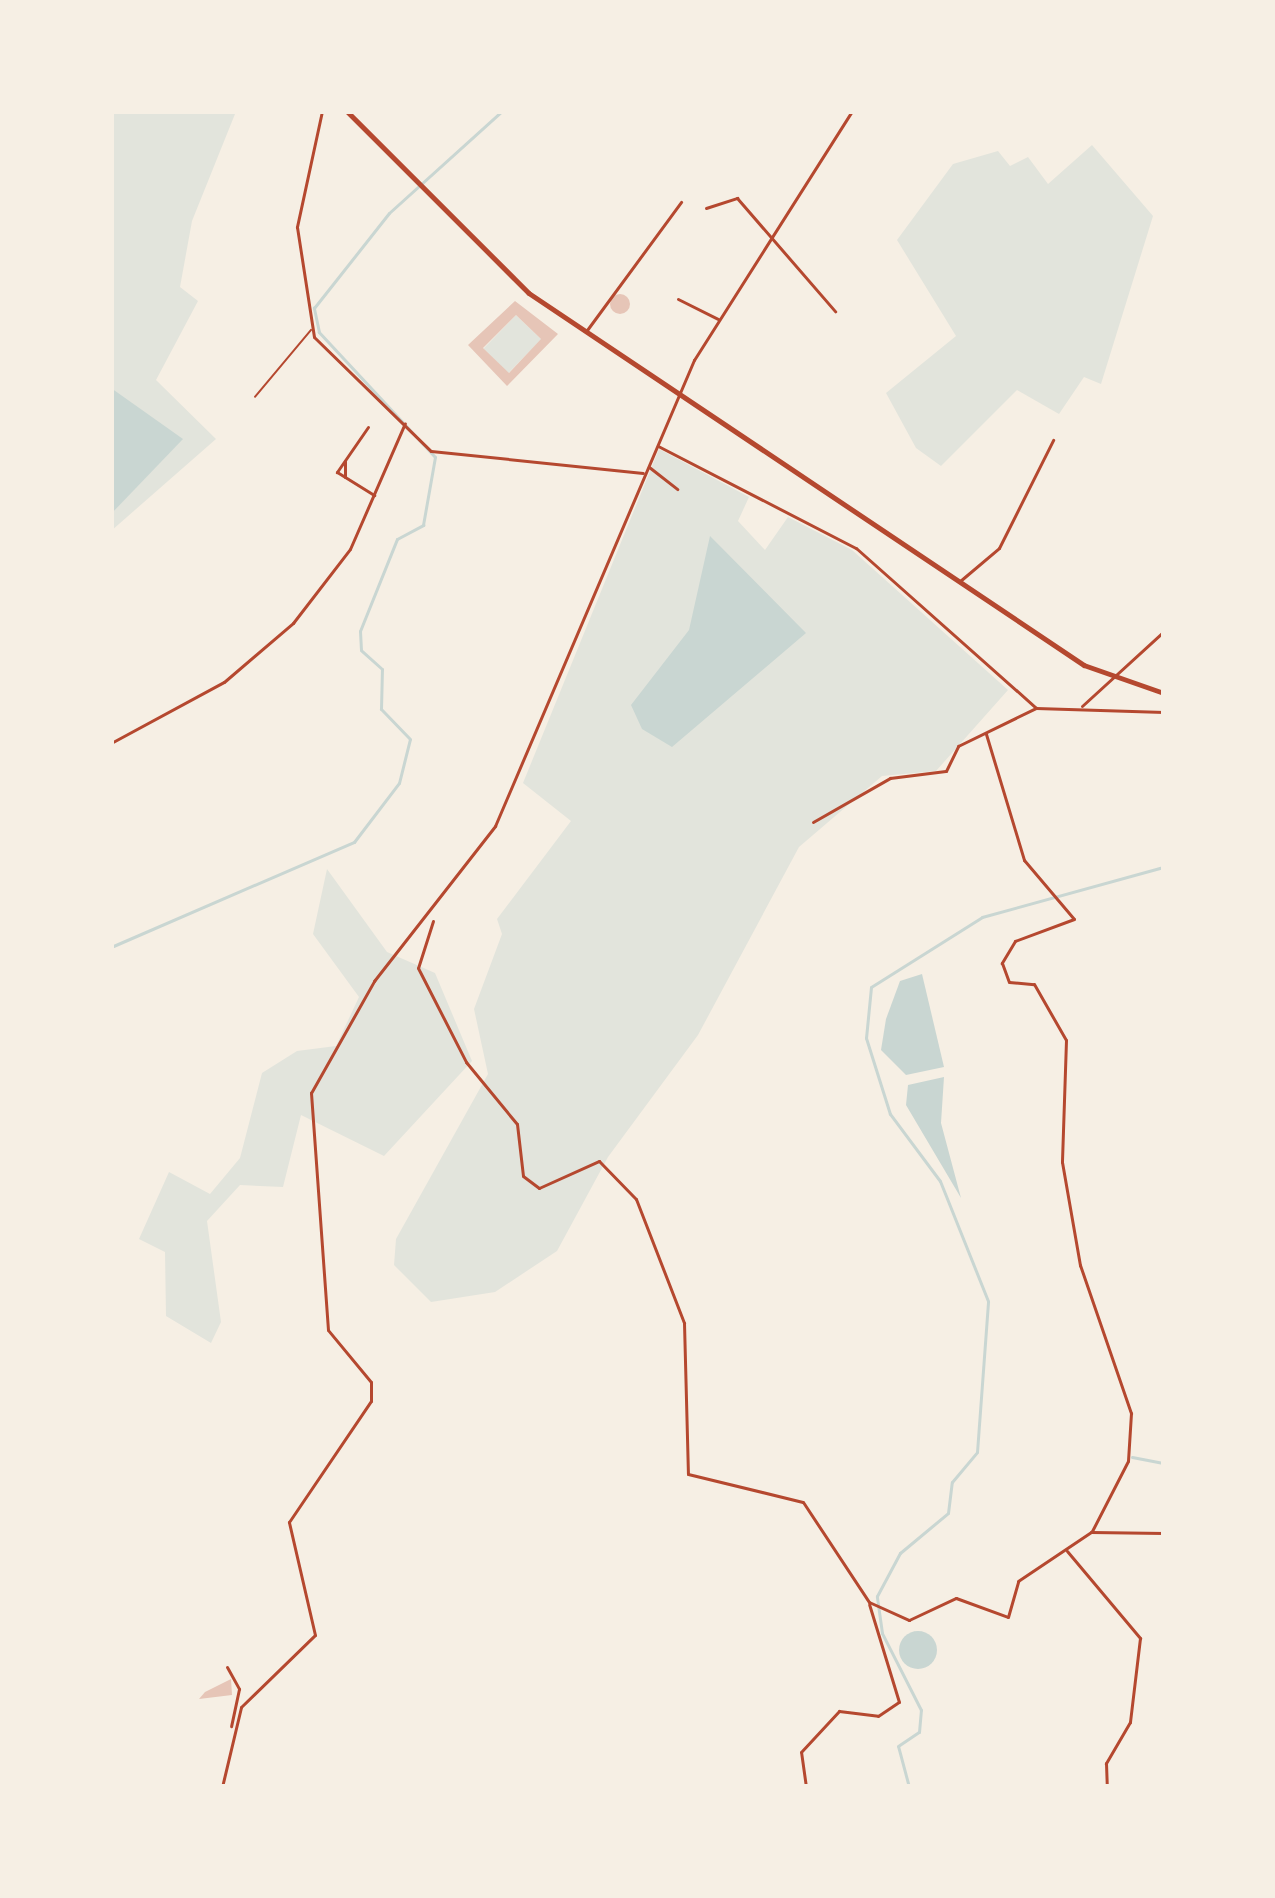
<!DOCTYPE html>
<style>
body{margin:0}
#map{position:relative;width:1275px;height:1898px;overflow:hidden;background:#f6efe4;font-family:Overpass,sans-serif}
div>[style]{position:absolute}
.green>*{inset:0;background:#e2e4dc;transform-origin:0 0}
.water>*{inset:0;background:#c9d6d2}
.round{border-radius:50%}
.stream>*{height:3px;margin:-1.5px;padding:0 1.5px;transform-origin:1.5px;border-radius:1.5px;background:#c9d6d2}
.building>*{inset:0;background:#e6c5b7}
.service>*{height:1.5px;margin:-0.75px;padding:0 0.75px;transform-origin:0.75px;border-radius:0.75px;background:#b5482f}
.minor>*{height:3px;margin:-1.5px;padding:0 1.5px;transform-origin:1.5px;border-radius:1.5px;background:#b5482f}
.secondary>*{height:4.5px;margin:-2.25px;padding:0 2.25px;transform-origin:2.25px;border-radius:2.25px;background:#b5482f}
span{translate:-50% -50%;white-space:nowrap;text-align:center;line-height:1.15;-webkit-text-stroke:10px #f6efe4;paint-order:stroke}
.frame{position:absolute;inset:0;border:114px solid #f6efe4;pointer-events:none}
</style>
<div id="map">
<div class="green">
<i style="clip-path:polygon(111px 111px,235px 114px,192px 221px,180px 287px,198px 301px,156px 380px,216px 439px,111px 531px)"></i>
<i style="clip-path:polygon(1092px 145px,1153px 216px,1101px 384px,1084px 377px,1059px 414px,1017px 390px,941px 466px,916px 448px,886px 393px,956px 336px,897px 240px,953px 164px,998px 151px,1010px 166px,1028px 157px,1048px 184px)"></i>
<i style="left:516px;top:315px;width:35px;height:47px;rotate:44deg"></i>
<i style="clip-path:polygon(659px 449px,749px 497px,738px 521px,765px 550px,788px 517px,852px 550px,1008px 690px,936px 771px,882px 776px,799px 847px,698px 1035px,608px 1157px,557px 1251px,495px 1292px,431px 1302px,394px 1265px,396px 1239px,488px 1074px,474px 1009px,502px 934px,497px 919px,571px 821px,523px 783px)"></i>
<i style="clip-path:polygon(327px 869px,387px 952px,435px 973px,472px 1061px,384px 1156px,301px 1115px,283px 1187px,240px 1185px,207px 1221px,221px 1322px,211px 1343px,166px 1316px,165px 1252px,139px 1239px,169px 1172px,210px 1194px,240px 1158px,262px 1073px,297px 1051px,336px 1046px,359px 997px,313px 934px)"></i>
</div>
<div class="water">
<i style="clip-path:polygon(111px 388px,183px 439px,111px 514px)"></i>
<i style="clip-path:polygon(710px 536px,806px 633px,672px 747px,642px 729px,631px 705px,689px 630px)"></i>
<i style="clip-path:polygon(922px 974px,944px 1067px,906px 1075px,881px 1050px,886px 1019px,900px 981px)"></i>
<i style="clip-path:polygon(944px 1077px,941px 1123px,961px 1198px,906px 1105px,908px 1085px)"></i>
<i class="round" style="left:899px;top:1631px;width:38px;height:38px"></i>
</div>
<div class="stream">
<i style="left:111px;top:947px;width:265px;rotate:-23.4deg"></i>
<i style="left:354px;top:842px;width:74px;rotate:-52.7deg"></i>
<i style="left:399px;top:783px;width:45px;rotate:-76deg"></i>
<i style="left:410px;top:739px;width:42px;rotate:-134deg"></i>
<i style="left:381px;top:709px;width:40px;rotate:-88.6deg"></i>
<i style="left:382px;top:669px;width:28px;rotate:-138deg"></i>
<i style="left:361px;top:650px;width:19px;rotate:-93deg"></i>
<i style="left:360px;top:631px;width:99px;rotate:-68.1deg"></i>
<i style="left:397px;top:539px;width:30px;rotate:-28deg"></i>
<i style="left:423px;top:525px;width:69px;rotate:-80deg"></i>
<i style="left:435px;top:457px;width:171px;rotate:-132.9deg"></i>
<i style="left:319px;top:332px;width:25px;rotate:-102deg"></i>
<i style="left:314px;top:308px;width:121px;rotate:-51.7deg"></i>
<i style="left:389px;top:213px;width:152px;rotate:-42.1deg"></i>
<i style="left:1132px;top:1457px;width:33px;rotate:11deg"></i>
<i style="left:909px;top:1787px;width:42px;rotate:-105deg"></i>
<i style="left:898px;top:1746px;width:25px;rotate:-34deg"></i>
<i style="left:919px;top:1732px;width:22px;rotate:-85deg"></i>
<i style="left:921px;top:1710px;width:86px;rotate:-116.9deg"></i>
<i style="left:882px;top:1633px;width:37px;rotate:-98deg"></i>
<i style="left:877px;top:1596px;width:49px;rotate:-61.9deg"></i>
<i style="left:900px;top:1553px;width:62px;rotate:-39.8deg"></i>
<i style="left:948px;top:1513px;width:31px;rotate:-83deg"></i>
<i style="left:952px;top:1482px;width:39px;rotate:-50deg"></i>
<i style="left:977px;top:1452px;width:151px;rotate:-85.8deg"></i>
<i style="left:988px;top:1301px;width:129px;rotate:-111.8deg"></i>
<i style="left:940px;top:1181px;width:84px;rotate:-126.7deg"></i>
<i style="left:890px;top:1114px;width:80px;rotate:-107.5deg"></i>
<i style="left:866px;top:1038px;width:51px;rotate:-84.4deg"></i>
<i style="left:871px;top:987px;width:131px;rotate:-32.2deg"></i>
<i style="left:982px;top:917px;width:189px;rotate:-15.4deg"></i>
</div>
<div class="building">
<i class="round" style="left:610px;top:294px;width:20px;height:20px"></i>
<i style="clip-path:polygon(evenodd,515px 301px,558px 334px,507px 386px,468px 345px,515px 301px,516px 315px,541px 339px,509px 373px,483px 348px,516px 315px)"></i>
<i style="clip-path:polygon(231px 1679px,232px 1695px,199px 1699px,205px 1692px)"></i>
</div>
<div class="service">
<i style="left:255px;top:397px;width:87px;rotate:-50.1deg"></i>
</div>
<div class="minor">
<i style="left:322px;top:111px;width:119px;rotate:102.2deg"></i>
<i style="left:297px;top:227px;width:111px;rotate:81.2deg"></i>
<i style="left:314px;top:337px;width:163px;rotate:44.3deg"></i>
<i style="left:431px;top:451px;width:213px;rotate:5.9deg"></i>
<i style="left:706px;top:208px;width:33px;rotate:-18deg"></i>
<i style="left:737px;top:198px;width:150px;rotate:49.1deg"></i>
<i style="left:678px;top:299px;width:45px;rotate:26.6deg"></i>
<i style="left:587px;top:330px;width:159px;rotate:-53.7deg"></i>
<i style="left:368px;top:427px;width:55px;rotate:124.6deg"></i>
<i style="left:337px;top:472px;width:44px;rotate:31.9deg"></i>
<i style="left:658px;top:446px;width:223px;rotate:27.3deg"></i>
<i style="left:856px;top:548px;width:241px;rotate:41.6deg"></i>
<i style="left:345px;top:461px;width:16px;rotate:90deg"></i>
<i style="left:649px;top:467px;width:36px;rotate:38deg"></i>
<i style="left:960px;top:581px;width:51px;rotate:-40.2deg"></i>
<i style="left:999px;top:548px;width:121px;rotate:-63.4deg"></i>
<i style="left:1082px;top:706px;width:111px;rotate:-42.4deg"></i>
<i style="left:986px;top:734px;width:132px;rotate:73.2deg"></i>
<i style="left:1024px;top:860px;width:77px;rotate:49.7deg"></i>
<i style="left:1074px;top:919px;width:63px;rotate:159.6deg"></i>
<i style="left:1015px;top:941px;width:26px;rotate:121deg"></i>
<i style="left:1002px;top:963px;width:20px;rotate:70deg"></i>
<i style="left:1009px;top:982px;width:25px;rotate:5deg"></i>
<i style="left:1034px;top:984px;width:64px;rotate:60.3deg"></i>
<i style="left:1066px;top:1040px;width:122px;rotate:91.9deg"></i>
<i style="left:1062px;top:1162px;width:105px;rotate:80.1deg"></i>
<i style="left:1080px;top:1265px;width:157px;rotate:71deg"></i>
<i style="left:1131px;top:1413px;width:48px;rotate:93.6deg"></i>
<i style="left:1128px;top:1461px;width:79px;rotate:117.2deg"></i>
<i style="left:111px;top:743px;width:128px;rotate:-28.4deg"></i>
<i style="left:224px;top:682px;width:91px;rotate:-40.5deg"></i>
<i style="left:293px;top:623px;width:93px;rotate:-52.4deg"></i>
<i style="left:350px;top:549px;width:137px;rotate:-66.4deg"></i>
<i style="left:813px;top:822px;width:89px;rotate:-29.7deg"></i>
<i style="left:890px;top:778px;width:56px;rotate:-7.1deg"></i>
<i style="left:946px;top:771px;width:28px;rotate:-64deg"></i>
<i style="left:958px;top:746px;width:87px;rotate:-26deg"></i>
<i style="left:1036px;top:708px;width:128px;rotate:1.8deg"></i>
<i style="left:433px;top:921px;width:49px;rotate:107.7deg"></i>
<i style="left:418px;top:968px;width:106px;rotate:62.9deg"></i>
<i style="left:466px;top:1062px;width:80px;rotate:50.6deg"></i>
<i style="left:517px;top:1124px;width:52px;rotate:83.4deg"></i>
<i style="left:523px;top:1176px;width:20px;rotate:37deg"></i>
<i style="left:539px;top:1188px;width:66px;rotate:-24.2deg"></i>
<i style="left:599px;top:1161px;width:53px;rotate:45.8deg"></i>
<i style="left:636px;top:1199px;width:133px;rotate:68.8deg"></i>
<i style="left:684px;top:1323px;width:151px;rotate:88.5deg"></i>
<i style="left:688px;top:1474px;width:118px;rotate:13.7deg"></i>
<i style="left:803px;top:1502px;width:120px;rotate:56.6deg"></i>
<i style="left:869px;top:1602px;width:44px;rotate:24.2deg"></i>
<i style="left:909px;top:1620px;width:52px;rotate:-25.1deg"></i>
<i style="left:956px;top:1598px;width:55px;rotate:20.1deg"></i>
<i style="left:1008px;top:1617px;width:37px;rotate:-74deg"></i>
<i style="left:1018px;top:1581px;width:88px;rotate:-33.9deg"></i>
<i style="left:1091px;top:1532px;width:73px;rotate:0.8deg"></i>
<i style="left:1067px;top:1551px;width:114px;rotate:50deg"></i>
<i style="left:1140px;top:1638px;width:85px;rotate:96.8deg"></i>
<i style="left:1130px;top:1722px;width:48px;rotate:120.3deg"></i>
<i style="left:1106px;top:1763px;width:24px;rotate:88deg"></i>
<i style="left:227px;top:1667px;width:25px;rotate:61deg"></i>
<i style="left:239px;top:1689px;width:38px;rotate:102deg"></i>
<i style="left:204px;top:1787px;width:16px;rotate:-7deg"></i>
<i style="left:222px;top:1787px;width:82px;rotate:-76.6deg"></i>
<i style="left:241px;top:1707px;width:103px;rotate:-44.2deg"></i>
<i style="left:315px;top:1635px;width:116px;rotate:-103deg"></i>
<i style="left:289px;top:1522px;width:146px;rotate:-55.9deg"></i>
<i style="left:371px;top:1401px;width:19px;rotate:-90deg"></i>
<i style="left:371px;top:1382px;width:67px;rotate:-129.6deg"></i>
<i style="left:328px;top:1330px;width:238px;rotate:-94.1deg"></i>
<i style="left:311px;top:1093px;width:129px;rotate:-60.6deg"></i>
<i style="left:374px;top:981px;width:197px;rotate:-52deg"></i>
<i style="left:495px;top:826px;width:507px;rotate:-66.88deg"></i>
<i style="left:694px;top:360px;width:295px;rotate:-57.6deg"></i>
<i style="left:806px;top:1787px;width:35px;rotate:-98deg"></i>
<i style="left:801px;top:1752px;width:56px;rotate:-47.2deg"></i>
<i style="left:839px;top:1711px;width:39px;rotate:7deg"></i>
<i style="left:878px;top:1716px;width:25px;rotate:-34deg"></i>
<i style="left:899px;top:1702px;width:102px;rotate:-107deg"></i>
</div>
<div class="secondary">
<i style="left:347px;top:111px;width:257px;rotate:45deg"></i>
<i style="left:529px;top:293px;width:668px;rotate:33.83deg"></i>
<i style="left:1084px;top:665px;width:85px;rotate:19.3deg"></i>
</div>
<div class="frame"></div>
</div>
